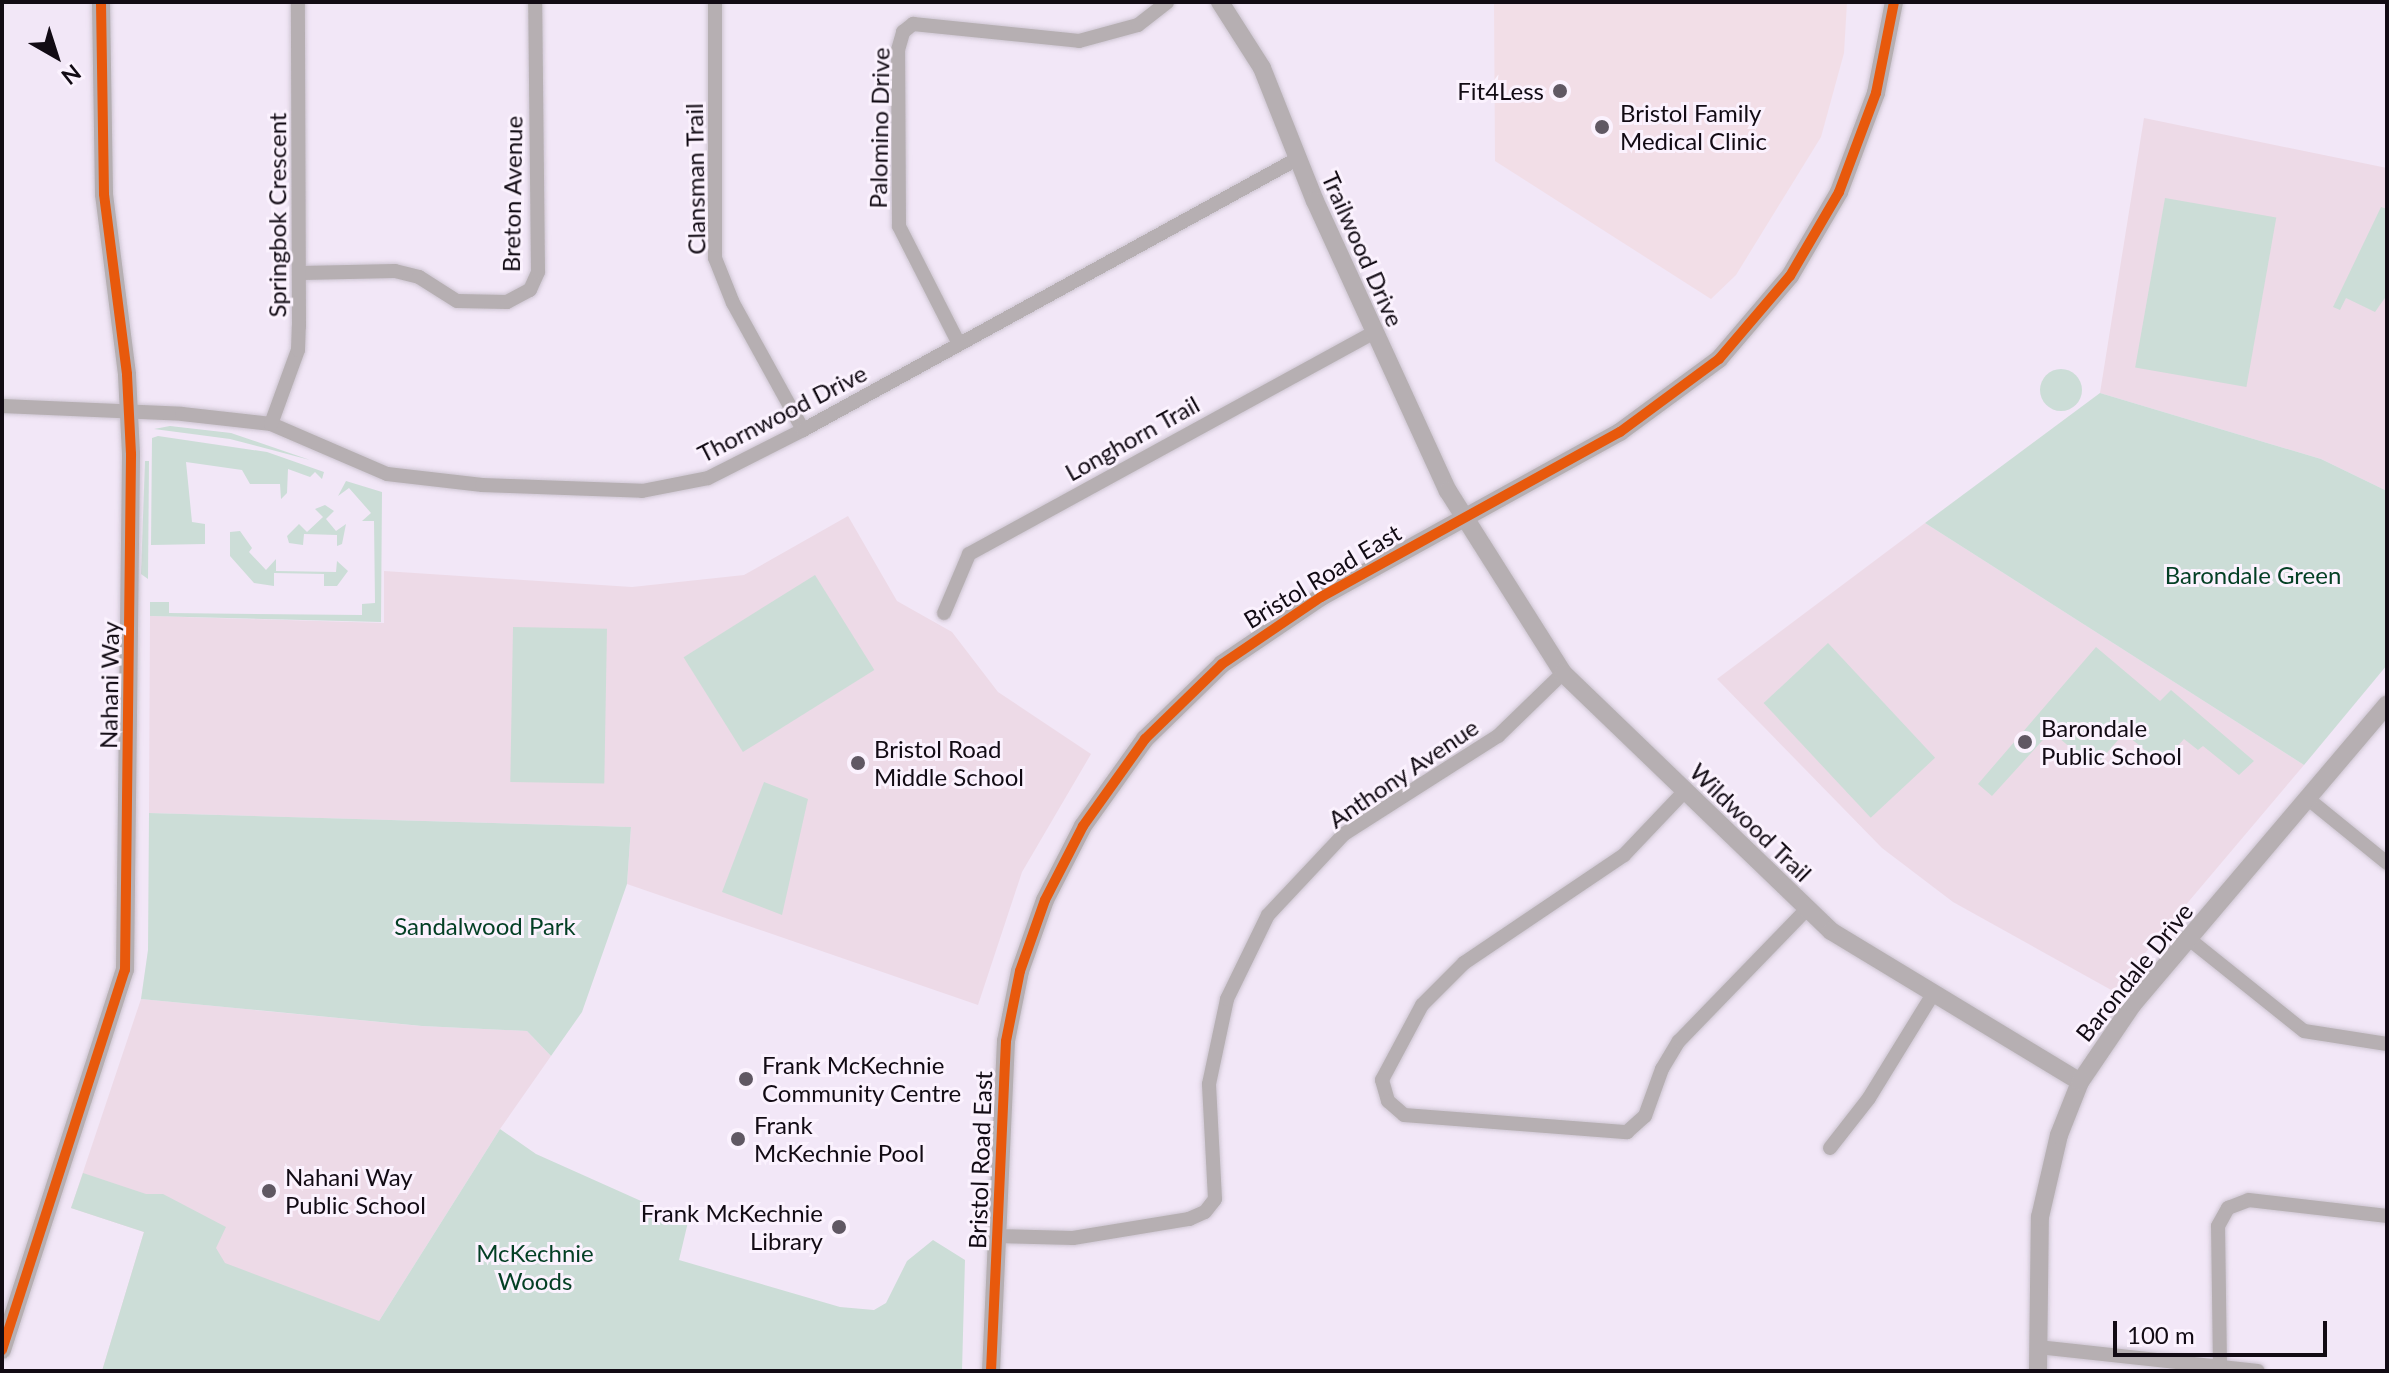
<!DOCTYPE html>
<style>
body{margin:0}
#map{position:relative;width:2389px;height:1373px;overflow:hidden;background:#f2e7f7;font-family:Lato,sans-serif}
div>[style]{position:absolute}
.commercial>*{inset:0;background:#f2dee7}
.education>*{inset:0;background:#eddae7}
.green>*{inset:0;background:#ccddd7;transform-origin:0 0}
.round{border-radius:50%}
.roads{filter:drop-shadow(0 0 2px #cdc5d1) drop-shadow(0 0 2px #cdc5d1)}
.minor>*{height:14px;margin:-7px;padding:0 7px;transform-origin:7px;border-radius:7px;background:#b6afb2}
.tertiary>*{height:18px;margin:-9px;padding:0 9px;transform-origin:9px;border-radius:9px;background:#b6afb2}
.cycleway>*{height:10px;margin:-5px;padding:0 5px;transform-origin:5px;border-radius:5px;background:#e8590c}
.dots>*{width:22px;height:22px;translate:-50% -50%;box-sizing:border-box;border:4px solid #fbf2fe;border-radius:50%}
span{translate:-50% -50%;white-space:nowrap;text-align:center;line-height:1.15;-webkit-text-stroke:6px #fbf2fe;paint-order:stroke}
.poi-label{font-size:24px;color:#120b14}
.right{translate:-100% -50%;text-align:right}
.left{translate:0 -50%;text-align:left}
.street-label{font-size:24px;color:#120b14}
.park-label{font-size:24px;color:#033f24}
.frame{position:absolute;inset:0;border:4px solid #120b14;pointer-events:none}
.north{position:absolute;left:16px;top:16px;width:80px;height:80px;-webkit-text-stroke:6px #fbf2fe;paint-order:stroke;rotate:141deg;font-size:22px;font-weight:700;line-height:32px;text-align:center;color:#120b14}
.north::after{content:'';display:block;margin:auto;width:28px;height:36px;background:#120b14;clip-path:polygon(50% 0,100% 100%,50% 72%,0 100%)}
.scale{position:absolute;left:2113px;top:1321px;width:214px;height:36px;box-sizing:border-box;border:4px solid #120b14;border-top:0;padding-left:10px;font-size:24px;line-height:28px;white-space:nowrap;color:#120b14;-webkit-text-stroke:6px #fbf2fe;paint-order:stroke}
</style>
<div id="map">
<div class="commercial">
<i style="clip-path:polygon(1494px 2px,1847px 2px,1844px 53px,1821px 137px,1736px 275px,1711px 299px,1495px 161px)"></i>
</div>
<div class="education">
<i style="clip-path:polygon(2144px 118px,2387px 168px,2387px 491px,2321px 459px,2100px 393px)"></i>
<i style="clip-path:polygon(848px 516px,897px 601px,952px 632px,998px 692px,1091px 754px,1022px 872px,978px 1005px,627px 884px,631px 827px,149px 813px,150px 616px,384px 623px,384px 571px,632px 587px,744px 575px)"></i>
<i style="clip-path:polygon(1925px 523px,2304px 765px,2113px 991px,1953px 902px,1882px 848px,1717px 679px)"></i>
<i style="clip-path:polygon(141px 999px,421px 1026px,527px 1031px,551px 1056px,500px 1129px,379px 1321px,102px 1371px,144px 1232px,71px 1208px)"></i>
</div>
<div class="green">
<i style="left:2165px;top:198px;width:113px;height:172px;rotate:10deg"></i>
<i style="clip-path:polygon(2381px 207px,2387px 209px,2387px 295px,2375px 312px,2346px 298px,2340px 310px,2333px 307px)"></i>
<i class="round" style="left:2040px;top:369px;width:42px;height:42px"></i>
<i style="clip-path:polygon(2100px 393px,2321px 459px,2387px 491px,2387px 665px,2304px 765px,1925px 523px)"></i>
<i style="clip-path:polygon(170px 426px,231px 433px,310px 460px,230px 439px,154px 429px)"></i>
<i style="clip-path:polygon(158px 436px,267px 452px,324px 472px,322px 479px,315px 472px,310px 477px,288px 469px,287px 493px,281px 499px,280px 484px,250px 484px,242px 470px,186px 462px,192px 522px,205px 524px,205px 544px,151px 545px,152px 438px)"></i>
<i style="clip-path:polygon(145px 461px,149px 461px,148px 579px,141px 574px)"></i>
<i style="clip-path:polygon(346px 481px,382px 492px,381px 622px,150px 616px,150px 602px,169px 602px,169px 613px,362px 615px,362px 604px,375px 603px,374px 521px,362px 521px,371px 513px,349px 488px,338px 496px)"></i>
<i style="clip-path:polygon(325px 505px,334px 511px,326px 519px,336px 531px,346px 524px,342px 544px,337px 546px,337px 535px,304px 534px,303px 545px,289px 543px,287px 536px,299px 524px,307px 532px,323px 517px,315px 509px)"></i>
<i style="clip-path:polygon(240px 531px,252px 548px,249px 552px,266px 570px,276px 559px,276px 571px,336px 572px,337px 561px,348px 571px,337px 586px,324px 586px,324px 574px,274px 573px,274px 586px,254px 583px,230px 556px,230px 532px)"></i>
<i style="left:815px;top:575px;width:112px;height:155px;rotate:58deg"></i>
<i style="left:513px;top:627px;width:94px;height:155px;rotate:1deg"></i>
<i style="left:1828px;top:643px;width:157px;height:88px;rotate:47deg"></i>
<i style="clip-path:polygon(2096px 647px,2160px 701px,2171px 690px,2254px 761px,2239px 775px,2203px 746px,2198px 750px,2184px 739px,2162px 764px,2124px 733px,2094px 768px,2051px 731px,1992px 796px,1978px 784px)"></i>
<i style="clip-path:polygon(764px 782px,808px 799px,782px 915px,722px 892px)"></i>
<i style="clip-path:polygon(149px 813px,631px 827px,627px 884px,582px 1012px,551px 1056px,527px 1031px,422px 1026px,141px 999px,148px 950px)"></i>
<i style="clip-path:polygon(500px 1129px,536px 1154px,688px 1222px,679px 1260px,840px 1307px,874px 1310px,886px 1303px,907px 1261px,933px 1240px,965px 1260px,962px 1371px,102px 1371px,144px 1232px,71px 1208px,83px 1173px,146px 1194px,163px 1194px,226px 1227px,216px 1248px,225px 1263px,379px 1321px)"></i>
</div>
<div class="roads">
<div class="minor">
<i style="left:715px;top:2px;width:256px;rotate:90deg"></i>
<i style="left:715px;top:258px;width:48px;rotate:68.2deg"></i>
<i style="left:733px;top:303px;width:145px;rotate:61.1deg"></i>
<i style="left:302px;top:273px;width:93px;rotate:-1.2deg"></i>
<i style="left:395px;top:271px;width:25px;rotate:14deg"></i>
<i style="left:419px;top:277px;width:45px;rotate:32.3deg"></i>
<i style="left:457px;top:301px;width:50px;rotate:1.1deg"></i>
<i style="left:507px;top:302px;width:26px;rotate:-28deg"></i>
<i style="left:530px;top:290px;width:20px;rotate:-66deg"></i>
<i style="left:538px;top:272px;width:270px;rotate:-90.6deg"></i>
<i style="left:959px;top:344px;width:132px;rotate:-117deg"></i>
<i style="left:899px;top:226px;width:176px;rotate:-90.3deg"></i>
<i style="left:898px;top:50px;width:19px;rotate:-74deg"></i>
<i style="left:903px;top:32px;width:13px;rotate:-39deg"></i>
<i style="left:913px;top:24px;width:167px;rotate:5.8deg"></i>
<i style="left:1079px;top:41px;width:61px;rotate:-15.2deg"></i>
<i style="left:1138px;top:25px;width:37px;rotate:-38deg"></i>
<i style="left:2px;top:406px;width:180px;rotate:2.5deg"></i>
<i style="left:182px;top:414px;width:90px;rotate:6.4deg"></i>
<i style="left:271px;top:424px;width:126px;rotate:23.3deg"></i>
<i style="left:387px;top:474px;width:96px;rotate:6.6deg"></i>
<i style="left:482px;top:485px;width:160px;rotate:2.1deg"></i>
<i style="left:642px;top:491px;width:67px;rotate:-11.1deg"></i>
<i style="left:708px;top:478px;width:106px;rotate:-26.8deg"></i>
<i style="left:803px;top:430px;width:563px;rotate:-28.75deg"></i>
<i style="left:271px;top:424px;width:79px;rotate:-70deg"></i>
<i style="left:298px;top:350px;width:24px;rotate:-88deg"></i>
<i style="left:299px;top:326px;width:324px;rotate:-90.2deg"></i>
<i style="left:944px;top:613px;width:64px;rotate:-67deg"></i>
<i style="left:969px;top:554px;width:462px;rotate:-28.7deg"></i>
<i style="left:1684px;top:792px;width:87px;rotate:133.6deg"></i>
<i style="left:1624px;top:855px;width:193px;rotate:146deg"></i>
<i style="left:1464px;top:963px;width:59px;rotate:135deg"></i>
<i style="left:1422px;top:1005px;width:85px;rotate:118.1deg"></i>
<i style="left:1382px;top:1080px;width:22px;rotate:74deg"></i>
<i style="left:1388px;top:1101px;width:21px;rotate:41deg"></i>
<i style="left:1404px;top:1115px;width:224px;rotate:4.4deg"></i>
<i style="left:1627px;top:1132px;width:24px;rotate:-42deg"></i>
<i style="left:1645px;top:1116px;width:50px;rotate:-70.1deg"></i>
<i style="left:1662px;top:1069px;width:33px;rotate:-59deg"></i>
<i style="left:1679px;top:1041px;width:184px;rotate:-45.9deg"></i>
<i style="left:2307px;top:798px;width:103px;rotate:39.1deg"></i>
<i style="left:2189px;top:939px;width:147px;rotate:38.7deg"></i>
<i style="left:2304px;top:1031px;width:84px;rotate:8.9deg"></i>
<i style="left:1830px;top:1148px;width:63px;rotate:-52deg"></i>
<i style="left:1869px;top:1098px;width:122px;rotate:-58.4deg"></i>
<i style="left:996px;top:1236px;width:77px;rotate:1.5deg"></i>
<i style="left:1073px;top:1238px;width:118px;rotate:-9.3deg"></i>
<i style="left:1189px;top:1219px;width:17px;rotate:-24deg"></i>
<i style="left:1205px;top:1212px;width:16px;rotate:-52deg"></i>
<i style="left:1215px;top:1199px;width:115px;rotate:-93deg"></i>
<i style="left:1209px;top:1084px;width:87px;rotate:-78deg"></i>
<i style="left:1227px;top:999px;width:93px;rotate:-64deg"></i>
<i style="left:1268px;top:915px;width:111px;rotate:-46.8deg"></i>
<i style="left:1344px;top:834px;width:183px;rotate:-32.5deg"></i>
<i style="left:1498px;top:736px;width:91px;rotate:-44.1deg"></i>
<i style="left:2038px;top:1347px;width:221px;rotate:6.2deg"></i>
<i style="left:2220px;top:1367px;width:141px;rotate:-90.8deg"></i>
<i style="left:2218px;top:1226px;width:21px;rotate:-61deg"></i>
<i style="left:2228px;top:1208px;width:22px;rotate:-21deg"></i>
<i style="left:2249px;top:1200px;width:139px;rotate:6.6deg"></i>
</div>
<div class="tertiary">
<i style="left:1220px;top:2px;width:78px;rotate:57.5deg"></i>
<i style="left:1262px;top:68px;width:143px;rotate:68.3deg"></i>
<i style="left:1315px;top:201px;width:319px;rotate:65.4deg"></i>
<i style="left:1448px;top:491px;width:215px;rotate:57.7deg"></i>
<i style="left:1563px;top:673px;width:372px;rotate:43.9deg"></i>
<i style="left:1831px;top:931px;width:291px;rotate:31.2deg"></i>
<i style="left:2px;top:1350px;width:399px;rotate:-72.1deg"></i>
<i style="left:125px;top:970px;width:516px;rotate:-89.33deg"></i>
<i style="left:131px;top:454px;width:80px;rotate:-92.9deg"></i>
<i style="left:127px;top:374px;width:181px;rotate:-97.3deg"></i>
<i style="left:104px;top:194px;width:192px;rotate:-90.9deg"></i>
<i style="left:991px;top:1371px;width:330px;rotate:-87.4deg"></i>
<i style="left:1006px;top:1041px;width:71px;rotate:-78.7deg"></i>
<i style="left:1020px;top:971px;width:75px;rotate:-70.6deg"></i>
<i style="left:1045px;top:900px;width:83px;rotate:-62.8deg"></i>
<i style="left:1083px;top:826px;width:107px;rotate:-54.5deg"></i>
<i style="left:1145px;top:739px;width:107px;rotate:-44.2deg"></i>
<i style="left:1222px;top:664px;width:120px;rotate:-34.1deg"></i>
<i style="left:1321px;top:597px;width:342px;rotate:-28.9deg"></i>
<i style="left:1620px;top:432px;width:123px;rotate:-36.4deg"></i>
<i style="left:1719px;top:359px;width:109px;rotate:-49.5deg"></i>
<i style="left:1790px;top:276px;width:97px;rotate:-59.7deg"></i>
<i style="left:1839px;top:192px;width:106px;rotate:-69.5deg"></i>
<i style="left:1876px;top:93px;width:93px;rotate:-78.8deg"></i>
<i style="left:2038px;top:1371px;width:154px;rotate:-89.3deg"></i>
<i style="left:2040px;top:1217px;width:84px;rotate:-77deg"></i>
<i style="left:2059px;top:1135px;width:57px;rotate:-68.4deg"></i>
<i style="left:2080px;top:1082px;width:94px;rotate:-55.8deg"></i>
<i style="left:2133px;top:1004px;width:393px;rotate:-49.7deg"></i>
</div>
</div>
<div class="cycleway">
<i style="left:2px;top:1350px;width:399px;rotate:-72.1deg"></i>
<i style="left:125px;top:970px;width:516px;rotate:-89.33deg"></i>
<i style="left:131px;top:454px;width:80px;rotate:-92.9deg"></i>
<i style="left:127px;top:374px;width:181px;rotate:-97.3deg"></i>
<i style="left:104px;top:194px;width:192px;rotate:-90.9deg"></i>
<i style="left:991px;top:1371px;width:330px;rotate:-87.4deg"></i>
<i style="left:1006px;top:1041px;width:71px;rotate:-78.7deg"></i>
<i style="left:1020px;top:971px;width:75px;rotate:-70.6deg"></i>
<i style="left:1045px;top:900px;width:83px;rotate:-62.8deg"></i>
<i style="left:1083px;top:826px;width:107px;rotate:-54.5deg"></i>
<i style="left:1145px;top:739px;width:107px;rotate:-44.2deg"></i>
<i style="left:1222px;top:664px;width:120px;rotate:-34.1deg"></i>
<i style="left:1321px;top:597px;width:342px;rotate:-28.9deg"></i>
<i style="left:1620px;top:432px;width:123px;rotate:-36.4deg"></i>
<i style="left:1719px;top:359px;width:109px;rotate:-49.5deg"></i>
<i style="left:1790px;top:276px;width:97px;rotate:-59.7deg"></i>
<i style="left:1839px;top:192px;width:106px;rotate:-69.5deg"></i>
<i style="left:1876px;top:93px;width:93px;rotate:-78.8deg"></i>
</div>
<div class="dots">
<i style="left:1560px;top:91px;background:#605863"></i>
<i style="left:1602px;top:127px;background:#605863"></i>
<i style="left:2025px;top:742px;background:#605863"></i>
<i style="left:858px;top:763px;background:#605863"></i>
<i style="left:746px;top:1079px;background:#605863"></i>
<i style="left:738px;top:1139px;background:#605863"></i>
<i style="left:269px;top:1191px;background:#605863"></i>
<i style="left:839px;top:1227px;background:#605863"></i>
</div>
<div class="poi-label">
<span class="right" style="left:1544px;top:91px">Fit4Less</span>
<span class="left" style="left:1620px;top:127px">Bristol Family<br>Medical Clinic</span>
<span class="left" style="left:2041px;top:742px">Barondale<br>Public School</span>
<span class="left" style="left:874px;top:763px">Bristol Road<br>Middle School</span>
<span class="left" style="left:762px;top:1079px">Frank McKechnie<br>Community Centre</span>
<span class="left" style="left:754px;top:1139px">Frank<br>McKechnie Pool</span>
<span class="left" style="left:285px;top:1191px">Nahani Way<br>Public School</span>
<span class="right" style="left:823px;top:1227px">Frank McKechnie<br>Library</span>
</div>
<div class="street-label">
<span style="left:879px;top:128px;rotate:-89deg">Palomino Drive</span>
<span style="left:695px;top:179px;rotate:-91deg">Clansman Trail</span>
<span style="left:512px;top:194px;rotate:-89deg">Breton Avenue</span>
<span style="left:277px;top:215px;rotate:-90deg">Springbok Crescent</span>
<span style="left:1363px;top:249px;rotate:66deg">Trailwood Drive</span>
<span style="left:782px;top:413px;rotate:-27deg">Thornwood Drive</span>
<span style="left:1132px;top:438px;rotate:-29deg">Longhorn Trail</span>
<span style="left:1322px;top:576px;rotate:-31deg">Bristol Road East</span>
<span style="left:109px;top:685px;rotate:-89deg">Nahani Way</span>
<span style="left:1403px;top:773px;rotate:-34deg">Anthony Avenue</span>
<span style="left:1751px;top:822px;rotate:44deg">Wildwood Trail</span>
<span style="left:2134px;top:972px;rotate:-51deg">Barondale Drive</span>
<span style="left:980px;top:1160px;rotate:-88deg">Bristol Road East</span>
</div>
<div class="park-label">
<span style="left:2253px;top:575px">Barondale Green</span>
<span style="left:485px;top:926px">Sandalwood Park</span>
<span style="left:535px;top:1267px">McKechnie<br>Woods</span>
</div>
<div class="frame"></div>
<div class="north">N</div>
<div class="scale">100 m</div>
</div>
